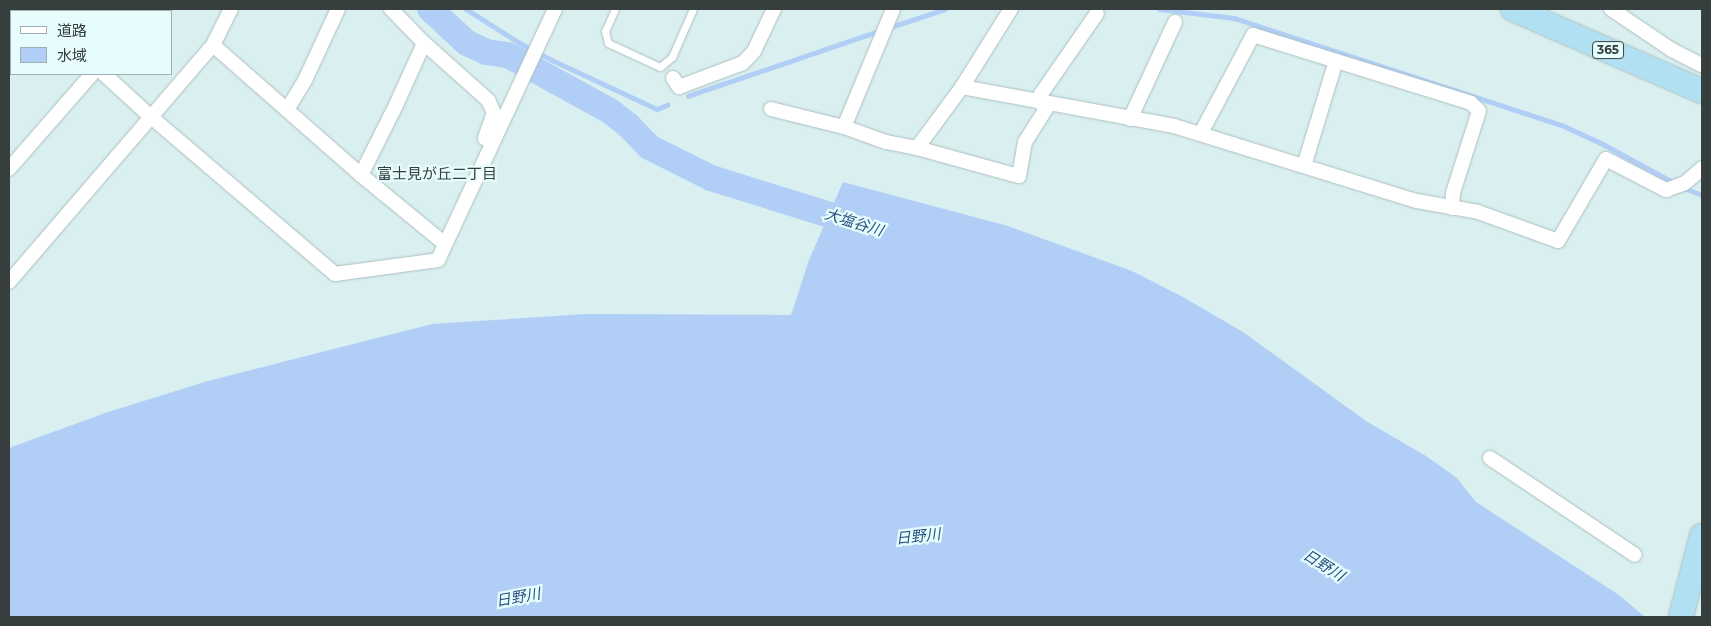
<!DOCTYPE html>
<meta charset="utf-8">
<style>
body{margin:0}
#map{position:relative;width:1711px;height:626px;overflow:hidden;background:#daefef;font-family:Montserrat,"Noto Sans JP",sans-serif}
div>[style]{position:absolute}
.water>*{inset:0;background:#b1cff6}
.stream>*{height:4.5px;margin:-2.25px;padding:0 2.25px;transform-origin:2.25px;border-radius:2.25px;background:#b1cff6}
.river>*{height:26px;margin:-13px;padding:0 13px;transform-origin:13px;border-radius:13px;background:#b1cff6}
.roads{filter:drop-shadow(0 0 1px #acbfc0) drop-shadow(0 0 1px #acbfc0)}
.service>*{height:7px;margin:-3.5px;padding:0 3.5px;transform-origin:3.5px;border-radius:3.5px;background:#fff}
.minor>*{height:14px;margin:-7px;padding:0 7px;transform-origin:7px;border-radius:7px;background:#fff}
.trunk>*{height:24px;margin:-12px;padding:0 12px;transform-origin:12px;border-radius:12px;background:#b2e0f3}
span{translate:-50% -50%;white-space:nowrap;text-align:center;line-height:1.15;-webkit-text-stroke:4.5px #e7fcfc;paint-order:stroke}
.shield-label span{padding:1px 4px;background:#e7fcfc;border:1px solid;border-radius:4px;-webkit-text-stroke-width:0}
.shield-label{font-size:12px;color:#363e3e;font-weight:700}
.neighbourhood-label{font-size:15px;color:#363e3e}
.water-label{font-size:15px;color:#295182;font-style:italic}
.frame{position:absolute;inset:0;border:10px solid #363e3e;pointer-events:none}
.legend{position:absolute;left:10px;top:10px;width:162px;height:65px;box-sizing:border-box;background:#e7fcfc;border:1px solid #a0b0b0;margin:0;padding:6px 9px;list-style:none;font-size:15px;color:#363e3e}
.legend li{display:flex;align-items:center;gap:10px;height:25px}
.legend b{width:25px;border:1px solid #a0b0b0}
</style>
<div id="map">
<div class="water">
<i style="clip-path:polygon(843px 182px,1008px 226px,1132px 271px,1183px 297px,1243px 332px,1366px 421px,1426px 456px,1457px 478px,1476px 502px,1619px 595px,1645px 617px,9px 617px,9px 448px,108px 412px,208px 381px,432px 324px,585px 314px,791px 315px,809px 260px)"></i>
</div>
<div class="stream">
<i style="left:466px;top:9px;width:64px;rotate:32.2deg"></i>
<i style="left:520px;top:43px;width:36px;rotate:28deg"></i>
<i style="left:552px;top:60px;width:116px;rotate:25deg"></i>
<i style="left:657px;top:109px;width:11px;rotate:-22deg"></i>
<i style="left:1159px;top:9px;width:76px;rotate:6.8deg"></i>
<i style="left:1234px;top:18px;width:345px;rotate:18.1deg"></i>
<i style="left:1562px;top:125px;width:45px;rotate:24.9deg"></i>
<i style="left:1603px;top:144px;width:77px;rotate:28.6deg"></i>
<i style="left:891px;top:27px;width:57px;rotate:-18.4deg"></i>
<i style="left:688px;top:96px;width:202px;rotate:-18.8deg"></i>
<i style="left:1687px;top:189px;width:16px;rotate:22deg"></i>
</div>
<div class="river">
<i style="left:430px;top:9px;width:50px;rotate:42.6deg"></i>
<i style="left:467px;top:43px;width:21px;rotate:25deg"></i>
<i style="left:486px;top:52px;width:22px;rotate:8deg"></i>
<i style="left:508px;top:55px;width:116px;rotate:28.8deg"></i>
<i style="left:610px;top:111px;width:23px;rotate:38deg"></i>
<i style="left:628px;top:125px;width:30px;rotate:46deg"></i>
<i style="left:649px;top:147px;width:69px;rotate:26.6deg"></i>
<i style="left:711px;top:178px;width:158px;rotate:17.3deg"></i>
</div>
<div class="roads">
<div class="service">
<i style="left:615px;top:9px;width:24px;rotate:114deg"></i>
<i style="left:605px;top:31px;width:12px;rotate:76deg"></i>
<i style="left:608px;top:43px;width:57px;rotate:24.8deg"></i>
<i style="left:660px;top:67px;width:16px;rotate:-40deg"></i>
<i style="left:672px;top:57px;width:52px;rotate:-66.4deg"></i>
</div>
<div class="minor">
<i style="left:391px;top:9px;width:47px;rotate:45.9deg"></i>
<i style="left:424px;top:43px;width:86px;rotate:41.7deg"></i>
<i style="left:488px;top:100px;width:14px;rotate:65deg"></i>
<i style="left:494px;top:113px;width:27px;rotate:110deg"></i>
<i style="left:1611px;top:9px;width:73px;rotate:33.9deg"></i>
<i style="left:1672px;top:50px;width:34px;rotate:27deg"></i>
<i style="left:145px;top:11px;width:3px;rotate:-45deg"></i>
<i style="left:213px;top:45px;width:197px;rotate:41.3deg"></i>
<i style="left:361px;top:175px;width:109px;rotate:39.4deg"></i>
<i style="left:104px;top:74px;width:62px;rotate:42.4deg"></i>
<i style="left:150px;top:116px;width:243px;rotate:40.5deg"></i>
<i style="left:335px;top:274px;width:104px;rotate:-7.7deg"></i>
<i style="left:438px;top:260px;width:277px;rotate:-65deg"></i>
<i style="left:673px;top:78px;width:11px;rotate:56deg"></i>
<i style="left:679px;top:87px;width:68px;rotate:-20.6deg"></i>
<i style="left:743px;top:63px;width:16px;rotate:-47deg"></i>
<i style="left:754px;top:51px;width:47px;rotate:-64.5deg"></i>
<i style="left:962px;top:87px;width:216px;rotate:10.4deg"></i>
<i style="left:1174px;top:126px;width:254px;rotate:17.2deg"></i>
<i style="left:1417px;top:201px;width:62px;rotate:10.2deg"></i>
<i style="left:1478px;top:212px;width:85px;rotate:19.9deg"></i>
<i style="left:1558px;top:241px;width:95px;rotate:-59.7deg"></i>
<i style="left:1606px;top:159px;width:68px;rotate:27.3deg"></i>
<i style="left:1666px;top:190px;width:20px;rotate:-20deg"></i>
<i style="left:1685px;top:183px;width:23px;rotate:-41deg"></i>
<i style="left:1039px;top:102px;width:8px;rotate:-76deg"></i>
<i style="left:1041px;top:94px;width:98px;rotate:-55.3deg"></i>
<i style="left:771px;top:109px;width:75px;rotate:13.9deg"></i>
<i style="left:844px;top:127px;width:45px;rotate:19.7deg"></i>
<i style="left:886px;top:142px;width:32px;rotate:11deg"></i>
<i style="left:917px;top:148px;width:106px;rotate:15.4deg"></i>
<i style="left:1019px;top:176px;width:35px;rotate:-80deg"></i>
<i style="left:1025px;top:142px;width:45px;rotate:-57.7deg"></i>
<i style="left:287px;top:110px;width:37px;rotate:-59deg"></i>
<i style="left:306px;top:78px;width:76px;rotate:-65.1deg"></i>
<i style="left:1130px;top:119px;width:107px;rotate:-65.1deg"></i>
<i style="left:844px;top:127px;width:128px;rotate:-67.4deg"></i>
<i style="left:1201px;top:133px;width:111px;rotate:-62deg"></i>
<i style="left:1253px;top:35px;width:228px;rotate:17.3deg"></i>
<i style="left:1471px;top:103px;width:11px;rotate:45deg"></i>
<i style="left:1479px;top:111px;width:86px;rotate:107.6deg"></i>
<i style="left:1453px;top:193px;width:15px;rotate:94deg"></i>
<i style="left:917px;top:148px;width:76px;rotate:-53.6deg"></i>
<i style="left:962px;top:87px;width:92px;rotate:-57.9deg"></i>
<i style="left:1304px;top:166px;width:110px;rotate:-73.1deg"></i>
<i style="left:9px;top:169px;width:126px;rotate:-48.9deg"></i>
<i style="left:361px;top:175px;width:78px;rotate:-63.4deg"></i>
<i style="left:396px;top:105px;width:68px;rotate:-65.7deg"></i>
<i style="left:9px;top:282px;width:313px;rotate:-49.3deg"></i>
<i style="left:213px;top:45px;width:40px;rotate:-63.4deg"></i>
<i style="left:1490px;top:458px;width:174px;rotate:33.8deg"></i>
</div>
<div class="trunk">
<i style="left:1513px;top:9px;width:206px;rotate:23.5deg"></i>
<i style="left:1681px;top:617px;width:84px;rotate:-75.5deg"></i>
</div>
</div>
<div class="shield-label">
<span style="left:1608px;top:50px">365</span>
</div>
<div class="neighbourhood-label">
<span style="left:437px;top:174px">富士見が丘二丁目</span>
</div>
<div class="water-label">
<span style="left:854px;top:222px;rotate:17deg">大塩谷川</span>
<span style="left:918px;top:536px;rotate:-6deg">日野川</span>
<span style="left:1324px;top:565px;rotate:32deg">日野川</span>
<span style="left:518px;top:597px;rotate:-10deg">日野川</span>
</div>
<div class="frame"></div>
<ul class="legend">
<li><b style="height:6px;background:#fff"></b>道路</li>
<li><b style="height:14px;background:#b1cff6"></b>水域</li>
</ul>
</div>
